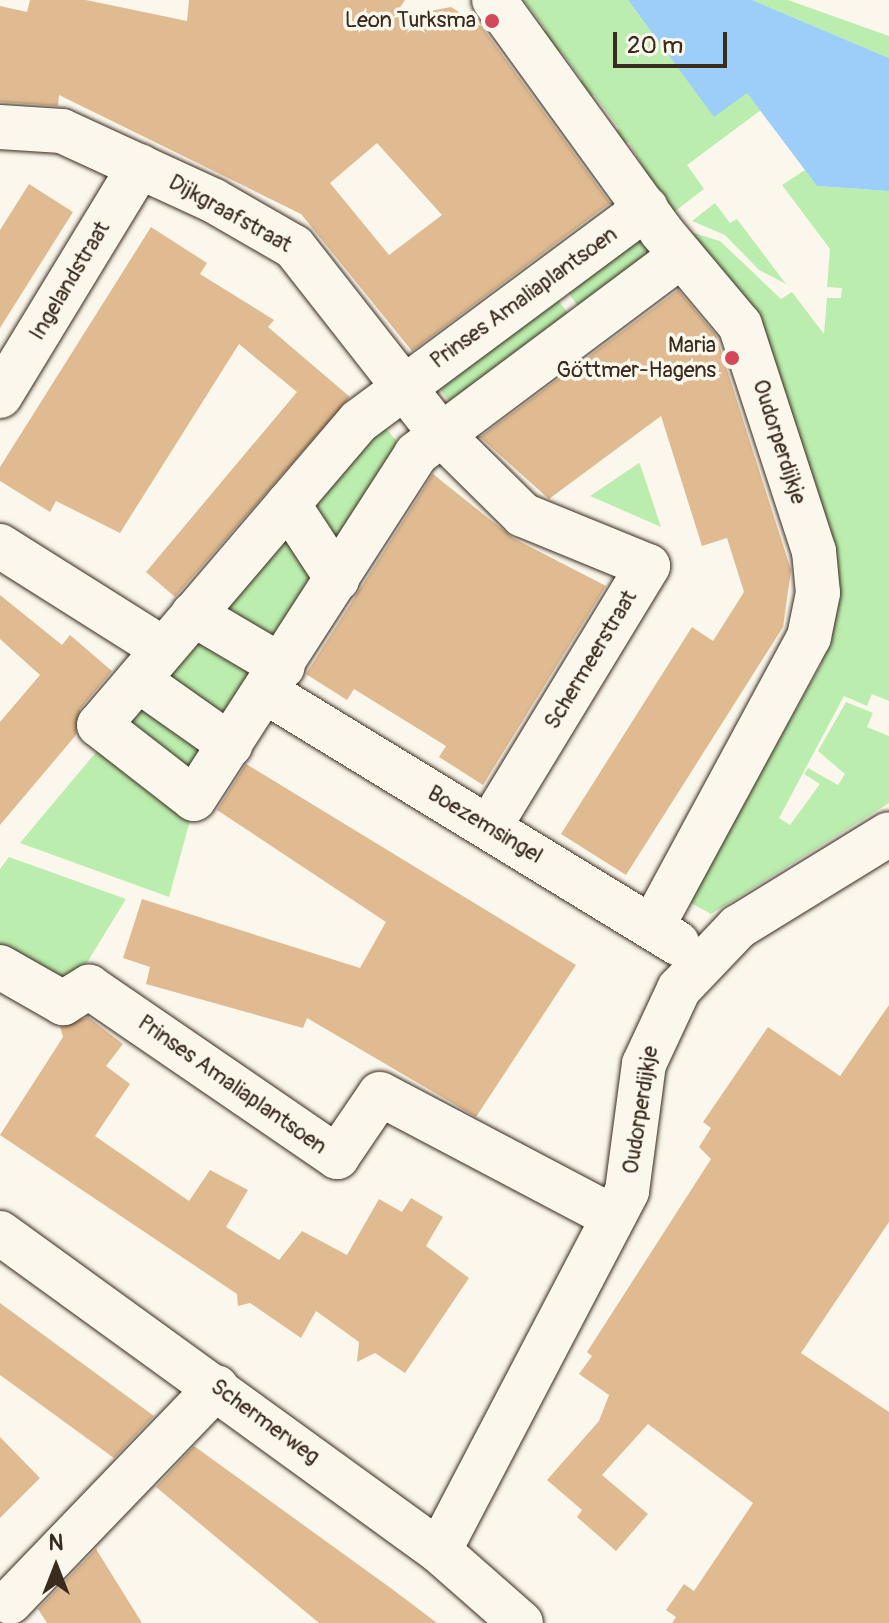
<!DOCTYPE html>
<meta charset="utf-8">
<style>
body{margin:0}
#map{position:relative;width:889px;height:1623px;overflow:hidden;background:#fbf7ec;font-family:Pangolin,sans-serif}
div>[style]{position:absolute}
.green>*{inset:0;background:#bbeeae;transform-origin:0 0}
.water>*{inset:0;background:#9ccef9}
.building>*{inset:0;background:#e0bb91}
.roads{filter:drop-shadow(0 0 2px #3b2a1e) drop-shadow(0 0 2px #3b2a1e)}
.minor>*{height:44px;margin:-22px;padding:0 22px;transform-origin:22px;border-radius:22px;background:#fbf7ec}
.dots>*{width:22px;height:22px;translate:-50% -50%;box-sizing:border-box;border:4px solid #fbf7ec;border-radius:50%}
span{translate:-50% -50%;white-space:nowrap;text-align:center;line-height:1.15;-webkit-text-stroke:7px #fbf7ec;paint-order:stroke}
.poi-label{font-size:22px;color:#3b2a1e}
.right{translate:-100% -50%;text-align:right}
.street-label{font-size:22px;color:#3b2a1e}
.north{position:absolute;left:16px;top:1527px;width:80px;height:80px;-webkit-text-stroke:6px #fbf7ec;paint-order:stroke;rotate:0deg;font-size:22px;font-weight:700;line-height:32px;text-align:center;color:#3b2a1e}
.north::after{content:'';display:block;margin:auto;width:28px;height:36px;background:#3b2a1e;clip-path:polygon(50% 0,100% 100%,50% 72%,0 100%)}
.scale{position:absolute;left:613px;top:32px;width:114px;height:36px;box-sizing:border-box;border:4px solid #3b2a1e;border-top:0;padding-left:10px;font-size:24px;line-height:28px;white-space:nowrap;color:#3b2a1e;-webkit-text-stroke:6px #fbf7ec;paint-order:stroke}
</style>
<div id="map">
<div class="green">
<i style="clip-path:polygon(524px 0,628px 0,714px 116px,747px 92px,761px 110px,687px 165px,704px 189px,670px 215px,629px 142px,620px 145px,613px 136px,619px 128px,594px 95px,585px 99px,576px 87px,582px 79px,561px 51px,551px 56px,539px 39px,546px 30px)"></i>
<i style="clip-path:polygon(752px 0,788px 0,889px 36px,889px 58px)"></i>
<i style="clip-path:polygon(805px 170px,817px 186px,889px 191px,889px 701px,872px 694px,867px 706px,844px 696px,779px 818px,790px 825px,820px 784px,804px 774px,808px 768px,838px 785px,845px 774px,818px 751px,846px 702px,873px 713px,867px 727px,889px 736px,889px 803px,711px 914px,680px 897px,740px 809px,821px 665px,832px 590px,680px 229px,720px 241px,781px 299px,792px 292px,824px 334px,827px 298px,841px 298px,842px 288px,827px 287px,830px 249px,782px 185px)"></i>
<i style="clip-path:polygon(715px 203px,730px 223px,737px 219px,786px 284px,759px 270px,725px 235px,692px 221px)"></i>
<i style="clip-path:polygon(635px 224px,662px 261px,578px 306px,567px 291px)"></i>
<i style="left:549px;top:288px;width:46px;height:148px;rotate:53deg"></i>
<i style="clip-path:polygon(376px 417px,407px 453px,196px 799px,169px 897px,20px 843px)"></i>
<i style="clip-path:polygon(639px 463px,640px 464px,661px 527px,590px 496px)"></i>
<i style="clip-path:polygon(9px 857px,126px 899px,69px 992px,0 951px,0 869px)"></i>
</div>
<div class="water">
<i style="clip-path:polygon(628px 0,752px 0,889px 58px,889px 191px,817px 186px,747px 93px,714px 117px)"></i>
</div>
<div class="building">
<i style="clip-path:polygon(evenodd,30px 0,86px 0,187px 21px,189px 0,405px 0,393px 18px,451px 7px,482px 27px,610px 203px,412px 351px,301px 214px,59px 95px,58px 106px,0 102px,0 6px,27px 12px,30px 0,377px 143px,442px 215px,389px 255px,330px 183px,377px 143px)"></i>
<i style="clip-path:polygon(29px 184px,73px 212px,0 328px,0 230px)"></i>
<i style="clip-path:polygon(151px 227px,207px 263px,200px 274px,274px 320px,268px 327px,350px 397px,175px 597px,146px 572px,297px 392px,239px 344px,120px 533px,56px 501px,50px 512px,0 481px,0 467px)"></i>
<i style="clip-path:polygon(678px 290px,716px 335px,791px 570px,783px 627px,626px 875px,561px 834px,692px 627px,713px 641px,744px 592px,727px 538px,702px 546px,661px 416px,549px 499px,480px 437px)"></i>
<i style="clip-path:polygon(433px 474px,513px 538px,606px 586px,483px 785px,439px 757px,446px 746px,354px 689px,347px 700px,306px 674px)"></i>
<i style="clip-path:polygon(0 595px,62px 645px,70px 635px,112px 671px,80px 709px,76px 735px,0 825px,0 722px,40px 675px,0 639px)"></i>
<i style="clip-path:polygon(246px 764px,576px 965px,476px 1117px,307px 1018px,303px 1028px,146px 984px,150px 967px,123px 958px,142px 899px,360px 968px,386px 922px,217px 810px)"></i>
<i style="clip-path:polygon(889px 1005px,889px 1222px,801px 1353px,889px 1412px,889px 1623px,672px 1623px,676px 1617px,666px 1610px,684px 1584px,694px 1591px,753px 1503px,648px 1424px,602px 1475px,648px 1514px,616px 1551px,577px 1517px,582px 1510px,547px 1480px,599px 1421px,609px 1395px,579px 1374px,592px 1356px,587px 1352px,711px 1159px,699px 1147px,711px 1128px,703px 1122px,768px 1027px,840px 1076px)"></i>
<i style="clip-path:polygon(88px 1017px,123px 1044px,106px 1066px,130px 1084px,95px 1136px,189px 1201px,210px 1170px,248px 1190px,226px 1227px,279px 1260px,302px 1231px,347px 1255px,379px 1199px,402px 1212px,411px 1198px,443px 1217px,426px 1246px,469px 1278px,405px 1373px,375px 1353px,357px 1362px,359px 1342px,316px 1311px,301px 1338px,250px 1303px,238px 1306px,237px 1294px,0 1135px,63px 1037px,60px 1027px)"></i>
<i style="clip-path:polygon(0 1303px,154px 1416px,114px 1458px,0 1375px)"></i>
<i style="clip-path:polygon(0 1437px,40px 1478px,0 1518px)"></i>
<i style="clip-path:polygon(194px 1446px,392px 1589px,437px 1623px,319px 1623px,156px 1487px)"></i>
<i style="clip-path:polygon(96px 1549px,142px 1623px,47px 1623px,38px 1609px)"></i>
</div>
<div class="roads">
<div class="minor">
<i style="left:494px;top:0;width:285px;rotate:54.1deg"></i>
<i style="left:661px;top:231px;width:123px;rotate:50deg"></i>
<i style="left:740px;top:325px;width:238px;rotate:71.9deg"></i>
<i style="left:814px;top:551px;width:42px;rotate:84.6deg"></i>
<i style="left:818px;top:593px;width:45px;rotate:101.6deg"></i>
<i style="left:809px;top:637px;width:330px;rotate:118.4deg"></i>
<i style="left:0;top:127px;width:62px;rotate:3.7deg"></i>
<i style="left:62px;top:131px;width:167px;rotate:24.7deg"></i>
<i style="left:214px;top:201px;width:92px;rotate:29.9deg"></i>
<i style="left:294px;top:247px;width:235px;rotate:51.9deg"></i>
<i style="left:439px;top:432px;width:118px;rotate:44.7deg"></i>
<i style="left:523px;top:515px;width:135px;rotate:22.2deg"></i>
<i style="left:648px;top:566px;width:306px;rotate:121.3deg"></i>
<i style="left:646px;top:208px;width:357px;rotate:143.4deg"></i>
<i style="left:359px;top:421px;width:400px;rotate:130.5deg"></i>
<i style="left:99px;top:725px;width:120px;rotate:37.9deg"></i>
<i style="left:194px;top:799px;width:410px;rotate:-57.2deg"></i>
<i style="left:416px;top:454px;width:331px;rotate:-36.8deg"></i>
<i style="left:0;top:396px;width:269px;rotate:-58.7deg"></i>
<i style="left:288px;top:504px;width:90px;rotate:56.8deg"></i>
<i style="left:0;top:546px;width:191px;rotate:32.2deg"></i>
<i style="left:193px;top:614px;width:104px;rotate:30.5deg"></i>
<i style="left:138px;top:680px;width:113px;rotate:35.2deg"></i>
<i style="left:266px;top:692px;width:482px;rotate:31.4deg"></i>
<i style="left:0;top:967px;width:73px;rotate:29.7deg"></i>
<i style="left:63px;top:1003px;width:31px;rotate:-32deg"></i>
<i style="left:89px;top:987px;width:301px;rotate:34.4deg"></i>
<i style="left:337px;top:1157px;width:76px;rotate:-55.7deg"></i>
<i style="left:380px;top:1094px;width:263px;rotate:27.8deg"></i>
<i style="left:0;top:1233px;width:542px;rotate:35.92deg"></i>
<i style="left:439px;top:1551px;width:109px;rotate:41.3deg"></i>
<i style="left:439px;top:1551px;width:406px;rotate:-62.4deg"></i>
<i style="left:627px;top:1191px;width:128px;rotate:-82.4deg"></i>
<i style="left:644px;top:1064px;width:83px;rotate:-65deg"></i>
<i style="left:679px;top:989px;width:86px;rotate:-46.4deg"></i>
<i style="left:738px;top:927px;width:177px;rotate:-31.6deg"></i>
<i style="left:10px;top:1602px;width:298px;rotate:-46.1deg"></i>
</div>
</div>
<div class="dots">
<i style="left:492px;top:21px;background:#d1495b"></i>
<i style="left:732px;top:358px;background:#d1495b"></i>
</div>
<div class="poi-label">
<span class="right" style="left:476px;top:21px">Leon Turksma</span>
<span class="right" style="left:716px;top:358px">Maria<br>Göttmer-Hagens</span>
</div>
<div class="street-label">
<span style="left:230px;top:214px;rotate:29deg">Dijkgraafstraat</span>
<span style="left:70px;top:281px;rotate:-59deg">Ingelandstraat</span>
<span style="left:524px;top:298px;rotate:-36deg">Prinses Amaliaplantsoen</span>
<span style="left:779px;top:442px;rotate:72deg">Oudorperdijkje</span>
<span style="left:591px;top:660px;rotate:-59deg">Schermeerstraat</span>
<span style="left:485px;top:825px;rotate:31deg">Boezemsingel</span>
<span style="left:232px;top:1085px;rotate:35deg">Prinses Amaliaplantsoen</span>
<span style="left:641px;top:1110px;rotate:-81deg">Oudorperdijkje</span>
<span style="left:265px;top:1422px;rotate:36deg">Schermerweg</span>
</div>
<div class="north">N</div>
<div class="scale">20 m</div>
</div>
